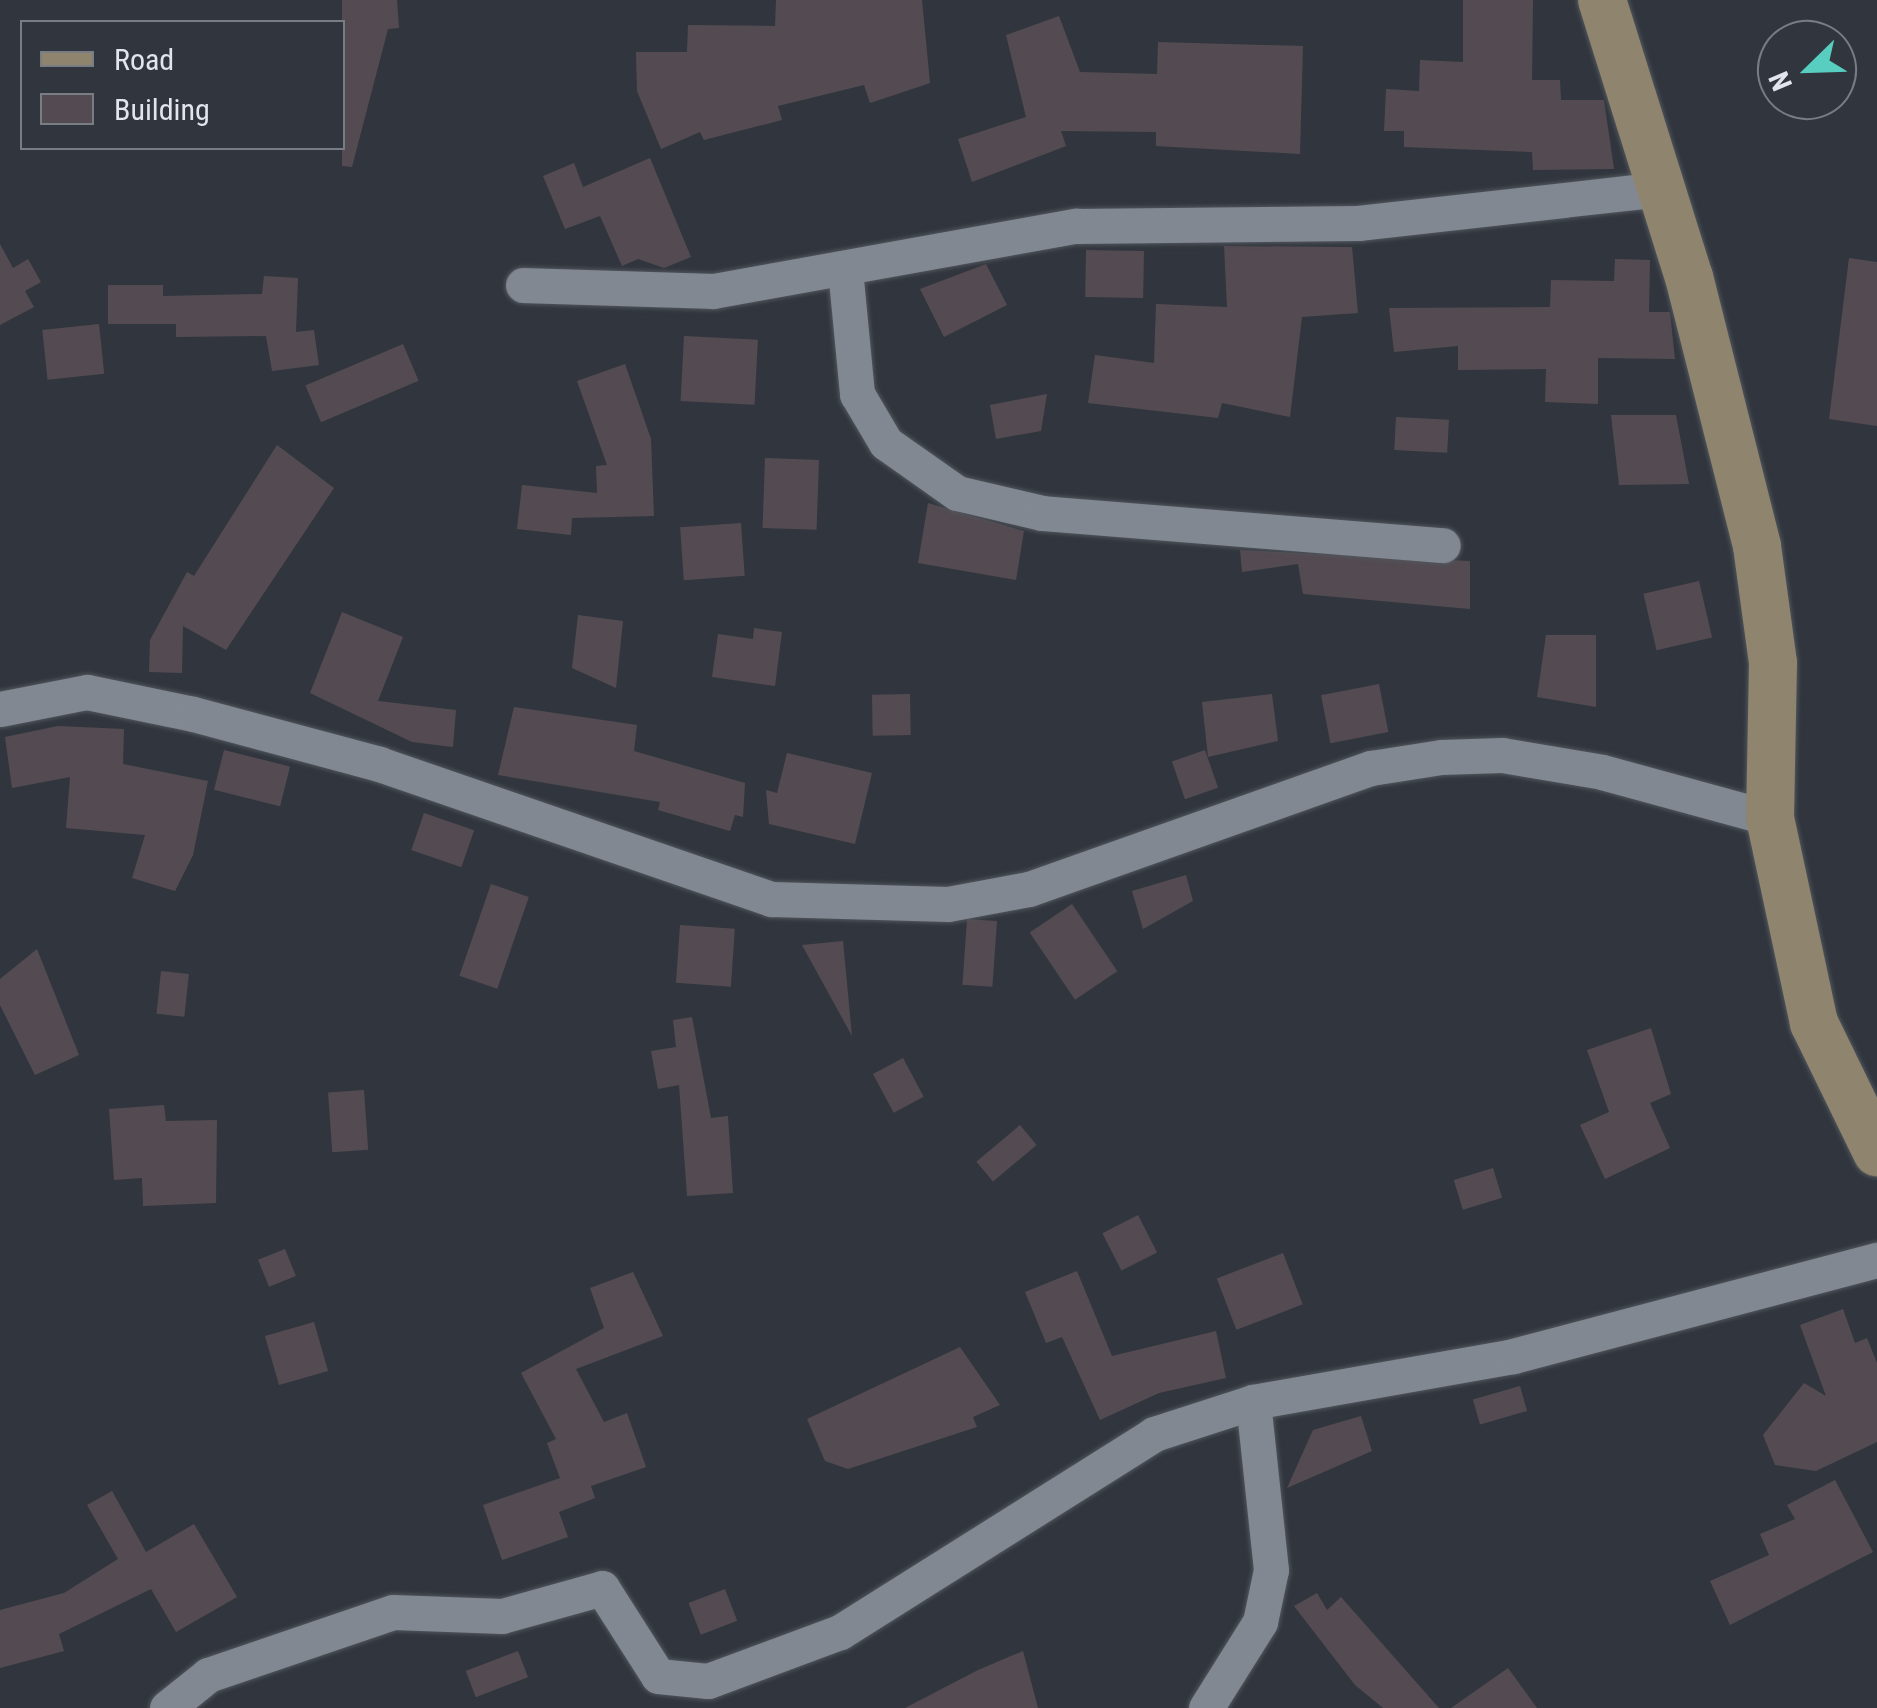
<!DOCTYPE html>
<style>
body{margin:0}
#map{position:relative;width:1877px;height:1708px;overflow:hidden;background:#31363e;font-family:"Roboto Condensed",sans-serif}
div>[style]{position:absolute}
.building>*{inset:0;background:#544b52;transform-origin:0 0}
.roads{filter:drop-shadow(0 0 2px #51555c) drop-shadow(0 0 2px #51555c)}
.street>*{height:35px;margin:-17.5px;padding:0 17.5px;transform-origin:17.5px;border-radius:17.5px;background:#828892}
.secondary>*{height:48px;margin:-24px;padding:0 24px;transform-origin:24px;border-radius:24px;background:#8f846e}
span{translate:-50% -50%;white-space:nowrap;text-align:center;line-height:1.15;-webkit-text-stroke:10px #31363e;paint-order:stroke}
.legend{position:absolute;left:20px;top:20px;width:325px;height:130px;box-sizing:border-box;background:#31363e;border:2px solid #787c83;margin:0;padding:12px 18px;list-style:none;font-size:30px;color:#e2e5eb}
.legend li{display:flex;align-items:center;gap:20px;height:50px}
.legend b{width:50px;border:2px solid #787c83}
.north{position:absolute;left:1757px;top:20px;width:100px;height:100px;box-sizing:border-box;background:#31363e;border:2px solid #787c83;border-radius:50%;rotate:247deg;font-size:28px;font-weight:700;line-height:40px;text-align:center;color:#e2e5eb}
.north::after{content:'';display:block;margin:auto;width:35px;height:45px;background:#58cec0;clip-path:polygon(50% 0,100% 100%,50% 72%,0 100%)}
</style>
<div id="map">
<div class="building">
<i style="clip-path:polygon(342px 0,397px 0,399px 28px,388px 29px,352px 167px,342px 166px)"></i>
<i style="clip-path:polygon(776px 0,922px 0,930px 83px,870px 103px,864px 85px,778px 106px,782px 120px,704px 140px,700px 132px,661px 149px,637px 91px,636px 52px,687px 52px,688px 25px,775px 26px)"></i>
<i style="clip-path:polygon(1463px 0,1533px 0,1532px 80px,1560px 80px,1561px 100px,1604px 100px,1614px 169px,1533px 170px,1532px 152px,1404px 147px,1404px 131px,1384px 131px,1386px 89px,1419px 91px,1420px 60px,1463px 62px)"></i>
<i style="clip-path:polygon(1059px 16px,1080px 72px,1157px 74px,1158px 42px,1303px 46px,1300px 154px,1156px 146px,1156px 132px,1061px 131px,1066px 146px,972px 182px,958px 139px,1026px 117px,1006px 35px)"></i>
<i style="clip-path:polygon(650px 158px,691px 257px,664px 268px,638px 259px,622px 266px,600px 216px,565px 229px,543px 176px,574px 163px,583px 187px)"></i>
<i style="clip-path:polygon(0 244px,13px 268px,28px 259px,41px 282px,25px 291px,34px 307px,0 325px)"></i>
<i style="clip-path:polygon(1224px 246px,1352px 247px,1358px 313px,1302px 317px,1290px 417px,1222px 403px,1218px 418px,1088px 403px,1095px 355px,1154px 363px,1156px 304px,1227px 307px)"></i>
<i style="left:1086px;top:250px;width:58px;height:47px;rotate:1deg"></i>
<i style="clip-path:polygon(1849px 258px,1877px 262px,1877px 426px,1829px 419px)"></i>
<i style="clip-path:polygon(1615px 259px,1650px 260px,1649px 312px,1670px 312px,1675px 359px,1598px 358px,1598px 404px,1545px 402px,1546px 369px,1458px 370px,1458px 346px,1394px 352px,1389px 308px,1550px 307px,1551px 280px,1614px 281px)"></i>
<i style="clip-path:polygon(986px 264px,1007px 305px,944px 337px,920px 289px)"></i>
<i style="clip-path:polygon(264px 276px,298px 278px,296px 332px,314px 330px,319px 365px,272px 371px,266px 336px,176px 337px,176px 324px,108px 324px,108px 285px,163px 285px,163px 296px,262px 294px)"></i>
<i style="left:99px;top:324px;width:50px;height:57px;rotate:84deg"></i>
<i style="left:684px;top:336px;width:74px;height:65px;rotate:3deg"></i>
<i style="left:403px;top:344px;width:40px;height:106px;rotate:67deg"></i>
<i style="clip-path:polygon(625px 364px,651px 439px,654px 516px,572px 518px,571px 535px,517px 529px,522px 485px,597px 493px,596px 466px,607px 465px,577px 381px)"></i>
<i style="clip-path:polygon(1047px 394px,1041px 431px,996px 439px,990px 405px)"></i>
<i style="clip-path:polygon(1611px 415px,1676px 415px,1689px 484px,1619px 485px)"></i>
<i style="left:1396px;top:417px;width:53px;height:33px;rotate:3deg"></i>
<i style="clip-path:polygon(277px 445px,334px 488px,226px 650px,183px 626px,182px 673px,149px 672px,150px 640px,187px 572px,194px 576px)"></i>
<i style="left:765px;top:458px;width:54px;height:70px;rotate:2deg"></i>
<i style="clip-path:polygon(928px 503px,1024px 531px,1016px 580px,918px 563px)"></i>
<i style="left:741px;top:523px;width:53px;height:61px;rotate:86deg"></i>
<i style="clip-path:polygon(1240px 550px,1470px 561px,1470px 609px,1303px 594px,1298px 564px,1242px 572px)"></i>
<i style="left:1699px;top:581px;width:58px;height:57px;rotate:77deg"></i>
<i style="clip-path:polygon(342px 612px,403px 637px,378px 701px,456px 710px,453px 747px,412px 742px,310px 693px)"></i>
<i style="clip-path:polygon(578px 615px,623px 621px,616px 688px,572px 668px)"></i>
<i style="clip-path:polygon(754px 628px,782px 632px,775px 686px,712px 677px,718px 634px,753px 639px)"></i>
<i style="clip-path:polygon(1546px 635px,1596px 635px,1596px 707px,1537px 697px)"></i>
<i style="left:1379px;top:684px;width:49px;height:59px;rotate:79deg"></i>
<i style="left:910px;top:694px;width:41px;height:38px;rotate:89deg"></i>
<i style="clip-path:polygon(1272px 694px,1278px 741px,1208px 757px,1202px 702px)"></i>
<i style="clip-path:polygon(514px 707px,637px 725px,634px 751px,745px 783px,743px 817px,735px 815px,730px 831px,658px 810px,660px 802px,498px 775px)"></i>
<i style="clip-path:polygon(58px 726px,124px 729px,123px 764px,208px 781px,193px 855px,175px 891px,132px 878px,145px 835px,66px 828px,70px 777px,12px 788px,5px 737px)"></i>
<i style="left:224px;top:750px;width:68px;height:41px;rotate:14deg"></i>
<i style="left:1205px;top:750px;width:40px;height:35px;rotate:71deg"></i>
<i style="clip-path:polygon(787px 753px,872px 773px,855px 844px,769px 824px,766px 790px,777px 793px)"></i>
<i style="left:424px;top:813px;width:53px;height:39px;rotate:19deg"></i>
<i style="clip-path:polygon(1186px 875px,1193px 901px,1143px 929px,1132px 891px)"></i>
<i style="left:491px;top:884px;width:40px;height:97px;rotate:19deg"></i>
<i style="left:1072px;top:904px;width:81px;height:51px;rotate:56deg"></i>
<i style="left:997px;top:921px;width:66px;height:30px;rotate:94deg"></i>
<i style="left:680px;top:925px;width:55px;height:58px;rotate:4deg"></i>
<i style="clip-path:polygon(843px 941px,852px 1036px,802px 945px)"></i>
<i style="clip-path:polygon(37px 949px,79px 1055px,35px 1075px,0 1005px,0 979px)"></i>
<i style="left:161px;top:971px;width:28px;height:43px;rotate:6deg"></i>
<i style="clip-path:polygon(692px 1017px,711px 1118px,728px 1116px,733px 1193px,687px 1196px,679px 1085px,658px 1089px,651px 1051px,676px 1047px,673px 1020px)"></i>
<i style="clip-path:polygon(1651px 1028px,1671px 1094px,1650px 1103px,1670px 1148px,1605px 1179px,1580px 1125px,1609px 1112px,1587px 1050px)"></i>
<i style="left:903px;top:1058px;width:44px;height:34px;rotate:62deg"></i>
<i style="left:364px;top:1090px;width:60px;height:36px;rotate:86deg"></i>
<i style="clip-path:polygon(164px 1105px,166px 1121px,217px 1120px,216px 1203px,143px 1206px,142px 1178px,114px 1180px,109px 1109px)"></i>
<i style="left:1020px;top:1125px;width:26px;height:57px;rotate:50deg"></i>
<i style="left:1493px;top:1168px;width:31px;height:41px;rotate:73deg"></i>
<i style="left:1138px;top:1215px;width:42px;height:40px;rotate:63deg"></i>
<i style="left:285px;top:1249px;width:29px;height:29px;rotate:68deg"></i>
<i style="left:1283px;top:1253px;width:55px;height:71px;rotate:69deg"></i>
<i style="clip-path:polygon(1077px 1271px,1112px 1356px,1216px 1331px,1226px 1378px,1159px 1393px,1100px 1420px,1062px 1337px,1046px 1343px,1025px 1292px)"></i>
<i style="clip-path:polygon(633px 1272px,663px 1336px,576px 1369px,604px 1422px,627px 1413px,646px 1467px,591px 1486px,595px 1498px,559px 1512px,568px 1537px,502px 1560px,483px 1505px,560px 1478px,547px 1443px,556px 1439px,521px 1373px,604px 1328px,590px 1288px)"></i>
<i style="clip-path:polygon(1843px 1309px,1855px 1343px,1867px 1338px,1877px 1363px,1877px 1442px,1816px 1471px,1775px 1465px,1763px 1435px,1804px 1383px,1826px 1396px,1800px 1325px)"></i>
<i style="left:314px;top:1322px;width:51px;height:51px;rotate:74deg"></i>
<i style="clip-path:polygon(960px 1347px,1000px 1405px,973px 1417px,977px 1427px,848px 1469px,825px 1461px,807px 1419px)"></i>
<i style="left:1520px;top:1386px;width:26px;height:49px;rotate:74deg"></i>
<i style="clip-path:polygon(1361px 1416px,1372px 1451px,1287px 1488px,1313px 1430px)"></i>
<i style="clip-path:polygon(1835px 1480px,1873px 1552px,1730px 1625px,1710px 1581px,1769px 1555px,1760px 1534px,1795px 1519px,1787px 1505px)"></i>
<i style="clip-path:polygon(112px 1491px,146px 1552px,194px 1524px,237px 1597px,176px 1632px,151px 1589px,59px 1634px,64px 1651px,0 1668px,0 1610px,64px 1593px,118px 1559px,87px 1505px)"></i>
<i style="left:725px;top:1589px;width:34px;height:39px;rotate:69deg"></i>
<i style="clip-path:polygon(1317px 1593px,1327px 1610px,1341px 1597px,1439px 1708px,1383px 1708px,1355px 1685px,1294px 1606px)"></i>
<i style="left:518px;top:1651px;width:28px;height:56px;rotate:69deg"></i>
<i style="clip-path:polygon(1023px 1651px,1038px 1708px,905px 1708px,978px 1670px)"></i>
<i style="clip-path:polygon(1508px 1668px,1537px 1708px,1451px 1708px)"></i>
</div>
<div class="roads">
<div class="street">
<i style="left:845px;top:269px;width:126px;rotate:84.5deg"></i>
<i style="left:857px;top:394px;width:57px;rotate:59.4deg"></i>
<i style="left:886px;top:443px;width:87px;rotate:35.2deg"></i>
<i style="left:957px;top:493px;width:87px;rotate:13.2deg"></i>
<i style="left:1042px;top:513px;width:402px;rotate:4.6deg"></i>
<i style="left:523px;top:285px;width:190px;rotate:1.8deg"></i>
<i style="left:713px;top:291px;width:369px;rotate:-10.2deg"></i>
<i style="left:1076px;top:226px;width:282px;rotate:-0.6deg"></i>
<i style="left:1358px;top:223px;width:305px;rotate:-6.4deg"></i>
<i style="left:0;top:709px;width:89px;rotate:-11.1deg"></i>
<i style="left:87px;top:692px;width:108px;rotate:11.7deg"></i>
<i style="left:193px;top:714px;width:193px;rotate:15deg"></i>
<i style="left:379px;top:764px;width:415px;rotate:19deg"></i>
<i style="left:771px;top:899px;width:177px;rotate:1.6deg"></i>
<i style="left:948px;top:904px;width:82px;rotate:-10.5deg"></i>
<i style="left:1029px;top:889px;width:363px;rotate:-19.5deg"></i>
<i style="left:1371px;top:768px;width:71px;rotate:-8.9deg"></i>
<i style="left:1441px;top:757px;width:61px;rotate:-1.9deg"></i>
<i style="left:1502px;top:755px;width:101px;rotate:9.6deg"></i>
<i style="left:1602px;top:772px;width:174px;rotate:15.3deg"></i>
<i style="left:167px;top:1708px;width:53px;rotate:-38.8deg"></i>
<i style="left:208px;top:1675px;width:195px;rotate:-18.8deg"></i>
<i style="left:393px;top:1612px;width:109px;rotate:2.1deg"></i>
<i style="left:502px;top:1616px;width:104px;rotate:-15.6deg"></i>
<i style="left:602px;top:1588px;width:104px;rotate:57.5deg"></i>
<i style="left:658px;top:1676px;width:50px;rotate:5.7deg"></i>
<i style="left:708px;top:1681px;width:141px;rotate:-20.4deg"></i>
<i style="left:840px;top:1632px;width:371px;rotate:-32.2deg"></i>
<i style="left:1154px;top:1434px;width:104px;rotate:-17.9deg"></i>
<i style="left:1253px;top:1402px;width:264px;rotate:-10deg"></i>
<i style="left:1513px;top:1356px;width:376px;rotate:-14.8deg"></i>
<i style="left:1206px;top:1708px;width:102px;rotate:-57.9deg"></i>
<i style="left:1260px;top:1622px;width:53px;rotate:-78.1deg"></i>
<i style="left:1271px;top:1570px;width:169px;rotate:-96.1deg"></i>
</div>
<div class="secondary">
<i style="left:1602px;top:0;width:290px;rotate:72.6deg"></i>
<i style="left:1689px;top:277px;width:277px;rotate:75.8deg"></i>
<i style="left:1757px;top:546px;width:118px;rotate:82.2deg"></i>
<i style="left:1773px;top:663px;width:155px;rotate:91.1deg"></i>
<i style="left:1770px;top:818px;width:210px;rotate:77.9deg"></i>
<i style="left:1814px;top:1023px;width:144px;rotate:64deg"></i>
</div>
</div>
<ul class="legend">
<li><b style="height:12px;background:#8f846e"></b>Road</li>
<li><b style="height:28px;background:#544b52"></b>Building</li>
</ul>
<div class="north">N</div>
</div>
